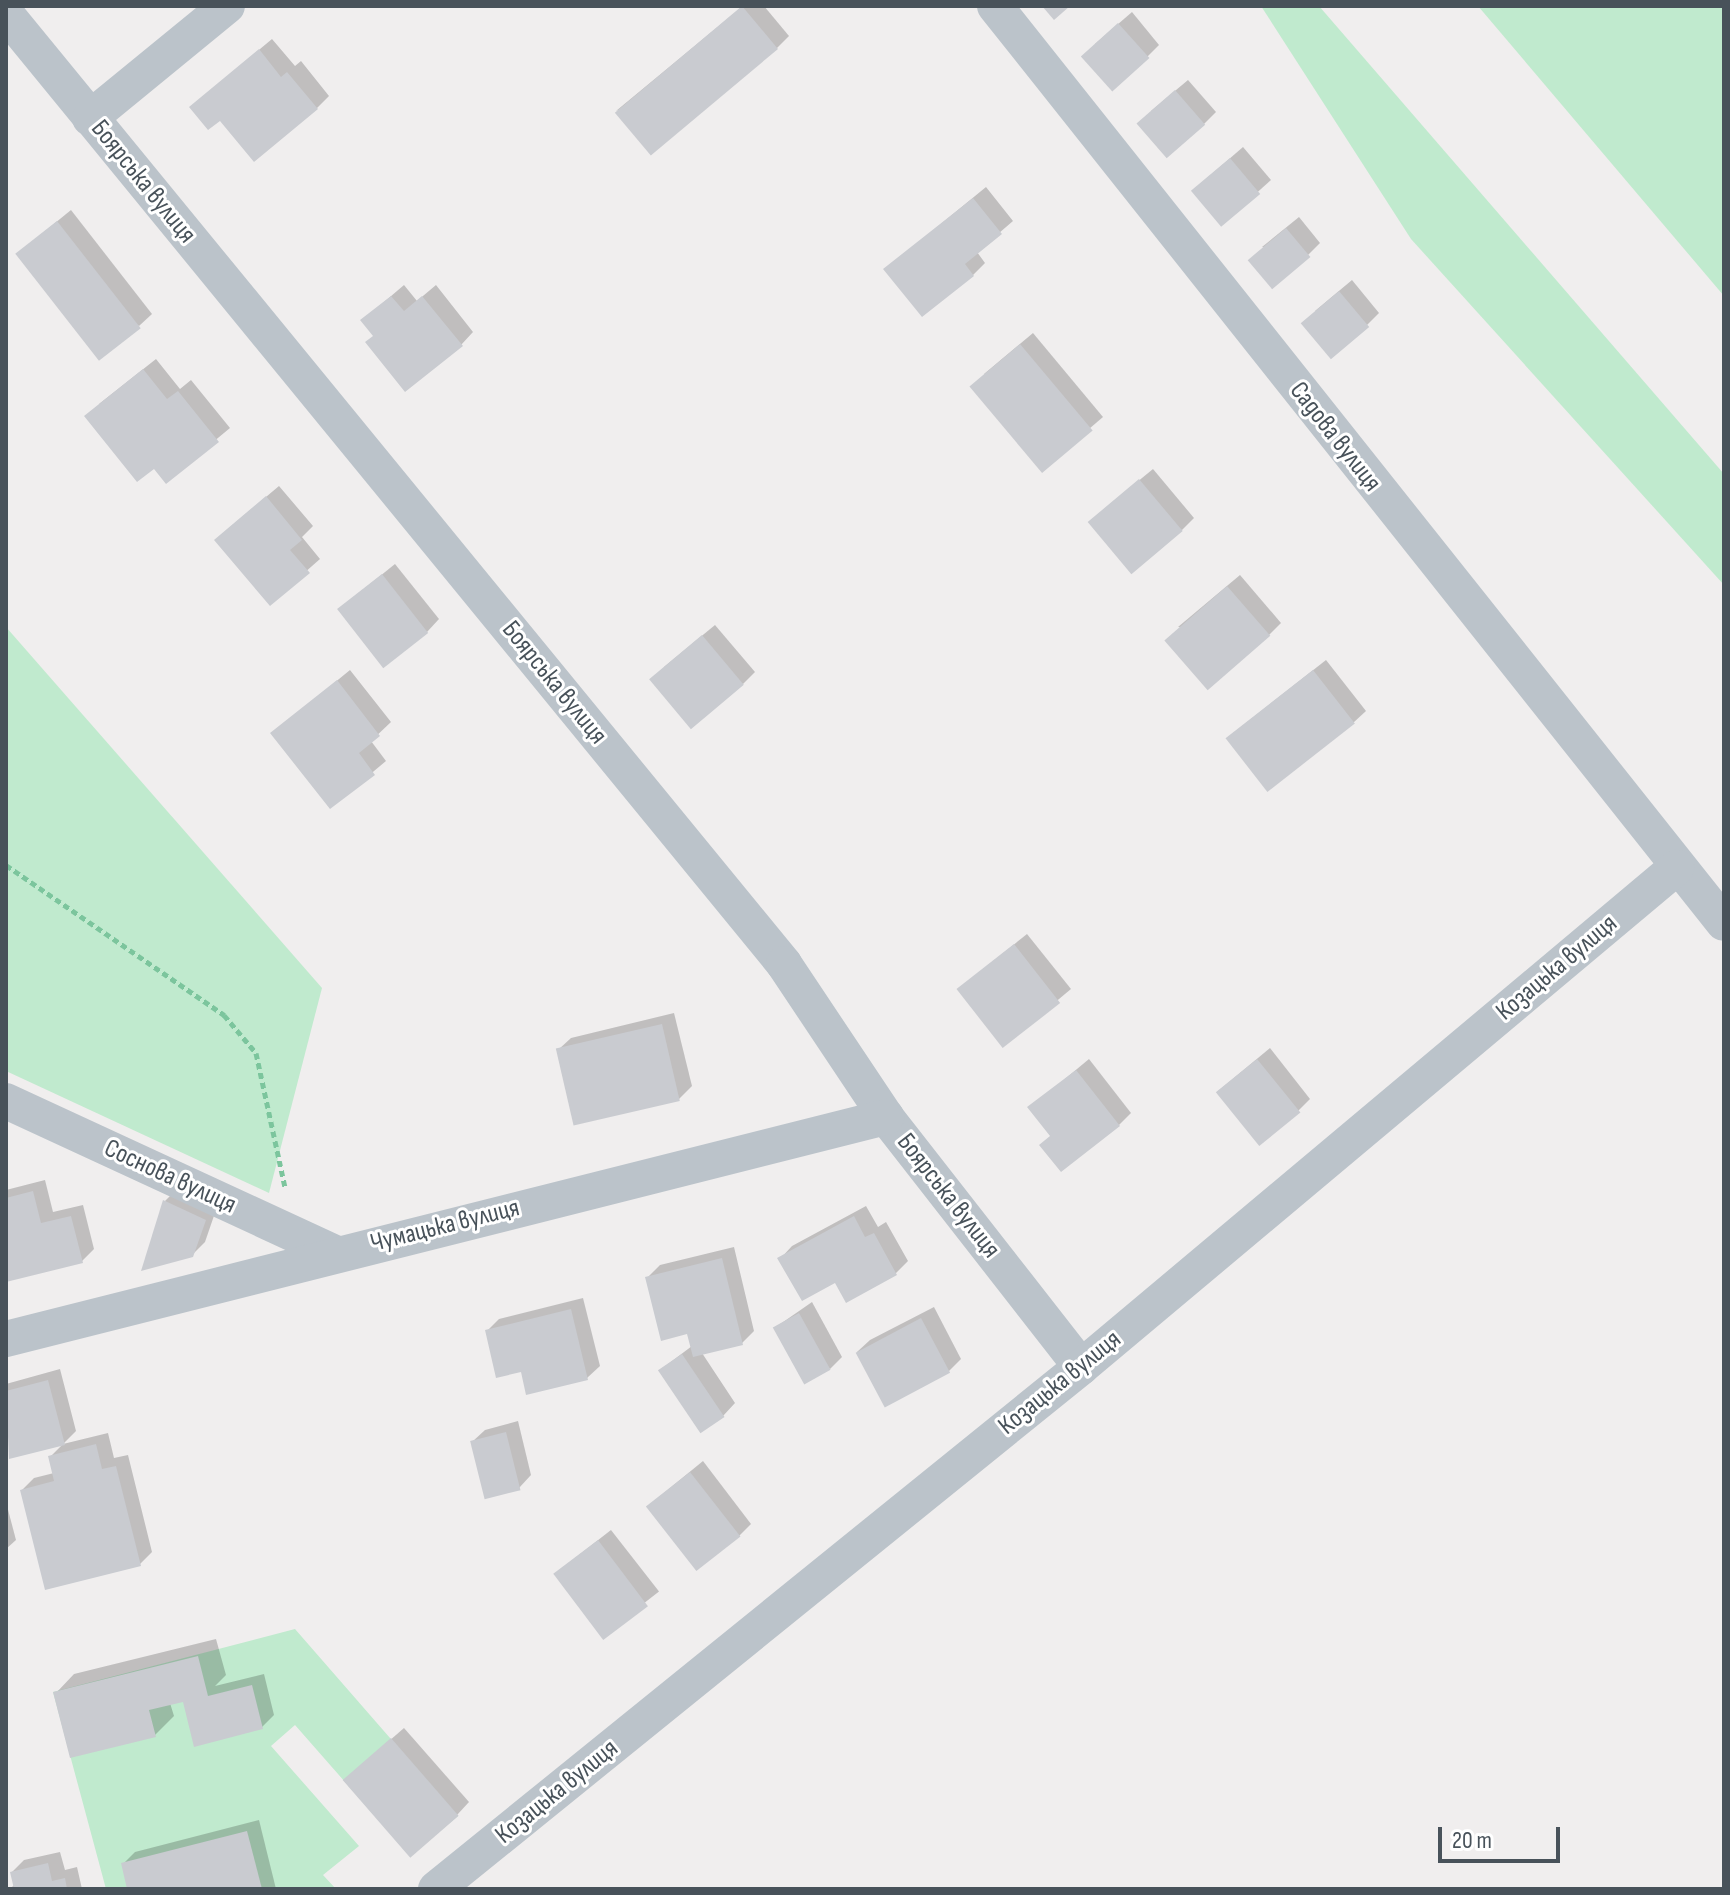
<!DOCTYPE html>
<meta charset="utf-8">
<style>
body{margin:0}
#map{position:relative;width:1730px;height:1895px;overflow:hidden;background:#f0eeee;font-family:"Sofia Sans Condensed",sans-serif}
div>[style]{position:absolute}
.green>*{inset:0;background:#c0eace}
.shadow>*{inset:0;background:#0003;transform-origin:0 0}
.building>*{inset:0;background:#c9cbd0;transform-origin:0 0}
.path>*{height:5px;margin-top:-2.5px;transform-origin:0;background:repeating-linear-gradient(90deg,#7cc59d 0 6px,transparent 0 10px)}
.street>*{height:36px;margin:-18px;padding:0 18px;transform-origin:18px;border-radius:18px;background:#bbc3ca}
span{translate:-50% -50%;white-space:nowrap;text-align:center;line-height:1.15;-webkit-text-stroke:6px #fff;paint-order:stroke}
.street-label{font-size:26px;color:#48525a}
.frame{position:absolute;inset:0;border:8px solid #48525a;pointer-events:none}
.scale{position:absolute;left:1438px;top:1827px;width:122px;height:36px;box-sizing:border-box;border:4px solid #48525a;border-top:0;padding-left:10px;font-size:24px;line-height:28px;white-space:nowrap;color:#48525a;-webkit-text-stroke:6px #fff;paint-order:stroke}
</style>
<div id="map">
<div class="green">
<i style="clip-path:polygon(1261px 6px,1319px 6px,1724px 474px,1724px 585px,1411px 239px)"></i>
<i style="clip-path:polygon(1478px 6px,1724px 6px,1724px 296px)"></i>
<i style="clip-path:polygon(6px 627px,322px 988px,269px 1193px,6px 1071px)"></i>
<i style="clip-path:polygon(295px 1629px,458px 1816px,410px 1856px,295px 1725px,271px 1746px,359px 1846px,323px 1875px,336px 1889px,106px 1889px,53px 1692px)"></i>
</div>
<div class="shadow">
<i style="clip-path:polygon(743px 6px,764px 6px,789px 36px,777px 48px,616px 111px)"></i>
<i style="clip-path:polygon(1132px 12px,1159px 45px,1147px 57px,1095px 44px)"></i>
<i style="clip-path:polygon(272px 39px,295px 66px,301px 61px,329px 96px,317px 108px,191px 107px)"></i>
<i style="clip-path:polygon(1188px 80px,1216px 112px,1204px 124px,1151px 111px)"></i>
<i style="clip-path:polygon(1243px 147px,1271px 180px,1222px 224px,1206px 179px)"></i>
<i style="clip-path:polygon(986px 187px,1013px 221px,977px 252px,985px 263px,973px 275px,886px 269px)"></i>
<i style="clip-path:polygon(71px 210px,152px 314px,139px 326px,17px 254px)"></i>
<i style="clip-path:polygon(1299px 217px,1320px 243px,1308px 255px,1262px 247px)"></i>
<i style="clip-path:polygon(1352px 280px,1379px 313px,1367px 325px,1315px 311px)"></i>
<i style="clip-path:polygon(404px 285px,417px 301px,436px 285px,473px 332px,461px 345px,374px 335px,363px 320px)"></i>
<i style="clip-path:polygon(1033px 333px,1103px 417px,1041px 470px,984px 374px)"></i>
<i style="clip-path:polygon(156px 359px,180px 389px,191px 380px,230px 428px,166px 481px,99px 404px)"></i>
<i style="clip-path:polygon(1153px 469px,1194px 518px,1182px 530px,1103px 510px)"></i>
<i style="clip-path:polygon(279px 486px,313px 526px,302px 537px,320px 559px,270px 603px,229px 528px)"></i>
<i style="clip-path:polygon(395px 564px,439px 619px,427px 632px,339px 609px)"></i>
<i style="clip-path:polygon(1240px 575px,1281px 623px,1269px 635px,1178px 627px)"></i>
<i style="clip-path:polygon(715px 625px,755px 672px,743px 684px,664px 667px)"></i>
<i style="clip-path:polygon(1326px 660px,1366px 711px,1353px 723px,1227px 738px)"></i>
<i style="clip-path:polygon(350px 670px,391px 722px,371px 741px,386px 761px,331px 807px,273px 733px)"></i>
<i style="clip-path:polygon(1027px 934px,1071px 989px,1004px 1045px,972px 978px)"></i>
<i style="clip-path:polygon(674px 1013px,692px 1086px,679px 1099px,558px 1050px,571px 1038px)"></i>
<i style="clip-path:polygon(1270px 1048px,1310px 1099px,1298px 1111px,1217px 1092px)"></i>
<i style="clip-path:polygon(1089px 1059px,1131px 1113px,1119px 1125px,1030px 1108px)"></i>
<i style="clip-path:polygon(45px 1180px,53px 1212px,83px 1205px,94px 1249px,82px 1261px,6px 1280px,6px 1190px)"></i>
<i style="clip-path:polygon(177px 1189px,217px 1207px,205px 1242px,192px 1255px,165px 1201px)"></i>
<i style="clip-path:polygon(866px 1206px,878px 1227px,886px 1222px,908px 1261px,896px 1273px,846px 1300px,835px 1280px,780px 1259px,792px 1246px)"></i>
<i style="clip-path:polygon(734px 1247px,754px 1331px,742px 1343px,702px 1353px,735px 1403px,723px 1416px,660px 1370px,692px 1346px,689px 1332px,647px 1278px,660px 1265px)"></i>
<i style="clip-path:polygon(583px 1298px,600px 1366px,587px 1378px,522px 1369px,487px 1331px,499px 1319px)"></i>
<i style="clip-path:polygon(812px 1302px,842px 1357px,830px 1369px,776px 1327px)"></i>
<i style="clip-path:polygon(934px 1307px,961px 1359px,948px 1372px,857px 1352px,870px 1340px)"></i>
<i style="clip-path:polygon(60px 1369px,76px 1431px,63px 1444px,108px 1433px,114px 1458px,128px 1455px,152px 1552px,140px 1564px,22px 1490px,34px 1478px,54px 1473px,50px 1457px,63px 1444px,11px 1457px,6px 1384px)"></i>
<i style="clip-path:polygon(518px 1421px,531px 1475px,519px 1488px,472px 1442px,485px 1430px)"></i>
<i style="clip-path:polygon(703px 1461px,751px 1524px,739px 1536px,648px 1506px)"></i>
<i style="clip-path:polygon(6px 1502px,16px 1540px,6px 1549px)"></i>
<i style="left:611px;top:1530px;width:78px;height:70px;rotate:52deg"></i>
<i style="clip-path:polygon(216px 1639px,226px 1675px,215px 1686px,264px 1674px,274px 1715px,262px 1727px,190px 1698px,170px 1703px,174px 1716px,155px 1735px,56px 1693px,74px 1674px)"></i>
<i style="clip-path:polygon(404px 1728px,469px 1802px,457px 1815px,358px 1768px)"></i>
<i style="clip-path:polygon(259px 1820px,276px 1889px,129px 1889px,123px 1864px,135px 1852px)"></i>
<i style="clip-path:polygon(60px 1852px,65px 1870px,77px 1867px,82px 1889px,10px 1889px,15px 1884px,12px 1872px,24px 1860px)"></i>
</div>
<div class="building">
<i style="left:742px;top:6px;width:56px;height:166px;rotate:50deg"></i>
<i style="clip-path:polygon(1042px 6px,1070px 6px,1054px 20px)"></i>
<i style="left:1118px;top:23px;width:47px;height:50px;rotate:48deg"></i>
<i style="clip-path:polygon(259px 49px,281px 77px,287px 72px,318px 109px,254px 162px,220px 121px,208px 130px,189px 107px)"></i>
<i style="left:1175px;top:90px;width:46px;height:51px;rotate:49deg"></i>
<i style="left:1230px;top:158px;width:47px;height:51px;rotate:50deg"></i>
<i style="clip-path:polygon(973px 198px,1002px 234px,965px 264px,974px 276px,922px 317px,883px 269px)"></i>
<i style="left:57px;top:221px;width:136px;height:53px;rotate:52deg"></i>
<i style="left:1286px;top:228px;width:38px;height:50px;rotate:50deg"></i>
<i style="left:1339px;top:291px;width:47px;height:50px;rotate:50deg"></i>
<i style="clip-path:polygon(391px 296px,404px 311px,422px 296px,463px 346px,405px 392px,365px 342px,373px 336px,360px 320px)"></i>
<i style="left:1020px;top:344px;width:113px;height:66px;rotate:50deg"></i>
<i style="clip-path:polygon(143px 369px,167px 399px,178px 391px,219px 442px,166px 484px,154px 469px,137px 482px,84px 416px)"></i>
<i style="left:1139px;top:479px;width:68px;height:67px;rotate:50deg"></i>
<i style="clip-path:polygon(266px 496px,302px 540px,290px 550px,310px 573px,270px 606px,214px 540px)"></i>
<i style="left:382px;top:574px;width:75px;height:57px;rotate:52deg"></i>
<i style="left:1227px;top:586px;width:66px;height:83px;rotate:49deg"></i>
<i style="left:702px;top:635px;width:65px;height:69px;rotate:50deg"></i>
<i style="left:1313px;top:670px;width:68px;height:111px;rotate:52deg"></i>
<i style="clip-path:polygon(337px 680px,380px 736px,359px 753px,375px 775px,330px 809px,270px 733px)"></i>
<i style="left:1014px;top:944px;width:75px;height:73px;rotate:52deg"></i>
<i style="left:662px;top:1024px;width:79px;height:109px;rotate:77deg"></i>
<i style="left:1257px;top:1059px;width:69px;height:53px;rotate:51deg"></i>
<i style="clip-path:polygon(1076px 1070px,1120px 1126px,1061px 1172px,1039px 1145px,1050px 1136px,1027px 1107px)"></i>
<i style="clip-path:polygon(33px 1191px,41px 1223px,71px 1216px,83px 1263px,6px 1282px,6px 1198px)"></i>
<i style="clip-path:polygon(163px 1200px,206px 1220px,193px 1257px,141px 1271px)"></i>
<i style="clip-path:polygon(854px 1216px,865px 1237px,874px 1233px,897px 1275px,846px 1303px,835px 1283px,802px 1301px,777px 1258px)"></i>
<i style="clip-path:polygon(722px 1258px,743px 1345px,693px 1357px,687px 1334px,661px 1341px,645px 1277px)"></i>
<i style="clip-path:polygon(571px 1309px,588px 1380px,526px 1395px,521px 1372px,496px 1378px,485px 1330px)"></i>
<i style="left:799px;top:1313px;width:65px;height:30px;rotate:61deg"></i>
<i style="left:921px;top:1318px;width:62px;height:74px;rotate:62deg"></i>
<i style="left:682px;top:1354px;width:76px;height:29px;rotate:56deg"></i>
<i style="clip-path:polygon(48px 1380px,65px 1445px,9px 1459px,6px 1391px)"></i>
<i style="left:506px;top:1432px;width:60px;height:37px;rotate:76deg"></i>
<i style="clip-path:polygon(96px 1444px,102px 1469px,116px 1466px,141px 1566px,45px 1590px,20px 1490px,54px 1481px,48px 1456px)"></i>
<i style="left:690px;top:1472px;width:82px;height:56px;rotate:52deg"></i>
<i style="left:598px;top:1540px;width:83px;height:56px;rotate:53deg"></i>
<i style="clip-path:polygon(198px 1656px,208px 1696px,252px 1685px,263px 1729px,194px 1747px,183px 1702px,149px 1710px,156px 1737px,70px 1758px,53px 1692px)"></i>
<i style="left:391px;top:1738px;width:103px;height:64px;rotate:49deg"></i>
<i style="clip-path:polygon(247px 1831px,262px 1889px,127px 1889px,121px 1863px)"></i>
<i style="clip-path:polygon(48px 1863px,52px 1881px,65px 1878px,67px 1889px,14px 1889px,10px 1872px)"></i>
</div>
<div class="path">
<i style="left:6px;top:865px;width:265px;rotate:34.5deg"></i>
<i style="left:224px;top:1015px;width:50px;rotate:49.9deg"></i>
<i style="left:256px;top:1053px;width:137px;rotate:77.8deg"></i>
</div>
<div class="street">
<i style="left:995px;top:6px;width:1171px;rotate:51.52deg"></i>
<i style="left:6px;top:14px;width:1228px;rotate:50.68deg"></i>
<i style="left:784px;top:964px;width:184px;rotate:56.3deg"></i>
<i style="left:886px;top:1117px;width:317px;rotate:52deg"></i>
<i style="left:90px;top:118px;width:177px;rotate:-39.3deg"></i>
<i style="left:6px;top:1101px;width:362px;rotate:24.8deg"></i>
<i style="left:6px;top:1339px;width:908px;rotate:-14.16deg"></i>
<i style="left:436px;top:1889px;width:830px;rotate:-38.98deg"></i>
<i style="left:1081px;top:1367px;width:777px;rotate:-39.99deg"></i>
</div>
<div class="street-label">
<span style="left:143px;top:182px;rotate:51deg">Боярська вулиця</span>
<span style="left:1335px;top:437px;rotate:52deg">Садова вулиця</span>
<span style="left:554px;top:683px;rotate:51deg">Боярська вулиця</span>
<span style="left:1557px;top:968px;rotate:-40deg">Козацька вулиця</span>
<span style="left:170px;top:1177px;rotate:25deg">Соснова вулиця</span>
<span style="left:948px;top:1196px;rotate:52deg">Боярська вулиця</span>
<span style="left:445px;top:1226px;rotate:-14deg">Чумацька вулиця</span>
<span style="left:1060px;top:1383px;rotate:-39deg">Козацька вулиця</span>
<span style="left:557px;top:1792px;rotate:-39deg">Козацька вулиця</span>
</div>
<div class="frame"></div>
<div class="scale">20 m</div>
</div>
